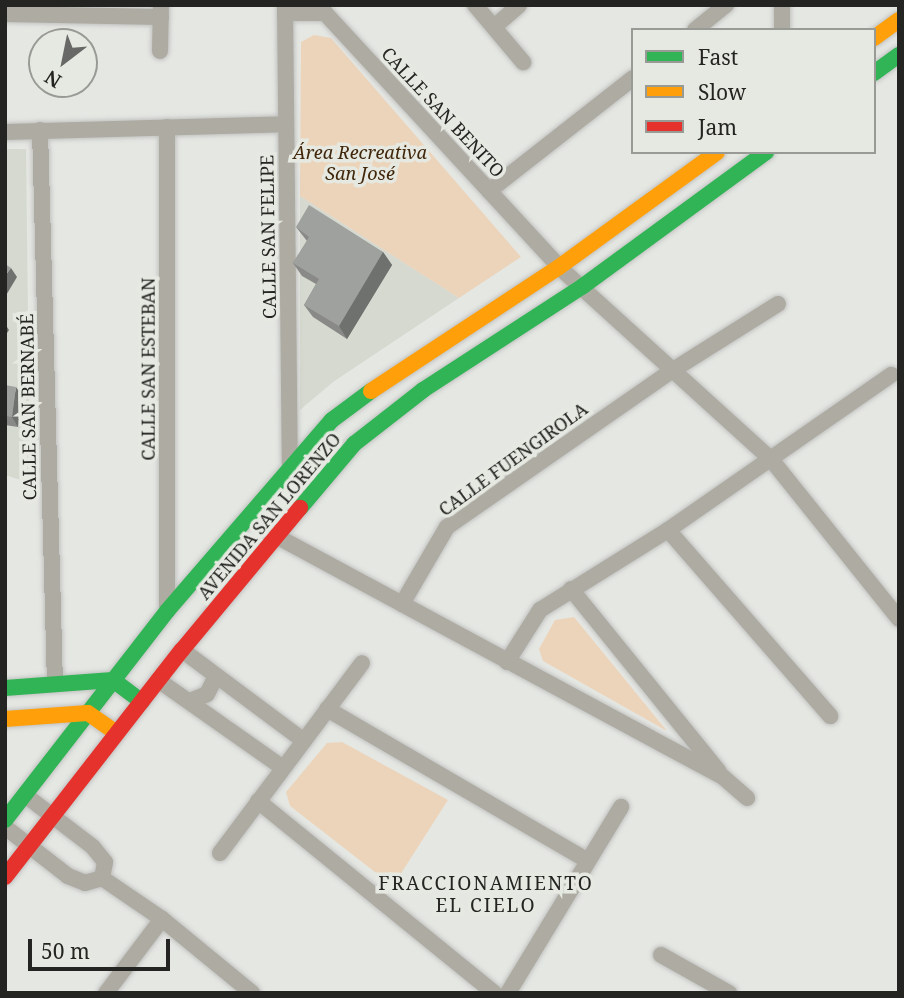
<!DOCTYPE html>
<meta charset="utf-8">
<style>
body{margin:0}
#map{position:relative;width:904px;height:998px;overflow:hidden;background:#e5e7e3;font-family:"Noto Serif",serif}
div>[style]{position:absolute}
.built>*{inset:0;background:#d5d9cf}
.green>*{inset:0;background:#ecd4bb}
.roads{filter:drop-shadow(0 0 2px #c2c3c1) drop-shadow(0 0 2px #c2c3c1)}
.street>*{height:16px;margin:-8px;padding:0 8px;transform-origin:8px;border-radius:8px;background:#adaba2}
.fast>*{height:16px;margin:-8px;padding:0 8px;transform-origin:8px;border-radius:8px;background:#30b455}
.slow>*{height:16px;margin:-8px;padding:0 8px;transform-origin:8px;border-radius:8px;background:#ff9f0a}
.jam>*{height:16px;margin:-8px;padding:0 8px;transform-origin:8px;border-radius:8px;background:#e5322d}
.wall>*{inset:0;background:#898a88}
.shaded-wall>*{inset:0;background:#6f716f}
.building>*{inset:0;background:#9fa19e}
span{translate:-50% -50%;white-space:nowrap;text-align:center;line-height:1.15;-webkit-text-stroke:7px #e6e9e1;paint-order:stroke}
.street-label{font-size:18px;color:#242522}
.park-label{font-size:18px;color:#40260a;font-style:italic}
.neighbourhood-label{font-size:19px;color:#242522;letter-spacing:2px}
.frame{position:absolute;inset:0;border:7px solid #242522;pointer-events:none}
.legend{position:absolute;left:631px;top:28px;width:245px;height:126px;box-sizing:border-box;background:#e6e9e1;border:2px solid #989b95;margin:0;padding:9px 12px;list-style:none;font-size:21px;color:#242522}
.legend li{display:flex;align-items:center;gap:14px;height:35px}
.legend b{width:35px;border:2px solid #989b95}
.north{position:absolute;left:28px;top:28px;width:70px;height:70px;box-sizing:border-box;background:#e6e9e1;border:2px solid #989b95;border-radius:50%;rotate:212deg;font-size:19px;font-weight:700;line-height:28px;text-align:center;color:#242522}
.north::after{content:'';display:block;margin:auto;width:24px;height:32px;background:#686966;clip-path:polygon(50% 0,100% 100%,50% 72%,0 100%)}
.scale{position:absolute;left:28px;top:939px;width:142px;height:32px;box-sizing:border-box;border:4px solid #242522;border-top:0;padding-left:9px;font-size:21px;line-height:24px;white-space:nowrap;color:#242522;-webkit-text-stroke:5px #e6e9e1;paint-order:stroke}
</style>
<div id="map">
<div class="built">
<i style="clip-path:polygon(5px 149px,26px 149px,30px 483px,5px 475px)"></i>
<i style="clip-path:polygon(300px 196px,459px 298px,333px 382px,300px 410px)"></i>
</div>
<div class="green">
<i style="clip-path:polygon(314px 35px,331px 38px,521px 257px,459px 298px,300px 196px,301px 42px)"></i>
<i style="clip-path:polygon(574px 617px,667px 731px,543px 661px,539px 649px,555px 620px)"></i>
<i style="clip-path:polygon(342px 742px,448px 800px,393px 886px,290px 806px,286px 792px,327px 743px)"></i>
</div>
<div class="roads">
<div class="street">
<i style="left:285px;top:5px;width:463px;rotate:89.4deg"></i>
<i style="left:475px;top:5px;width:75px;rotate:49.9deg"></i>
<i style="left:782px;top:5px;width:25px;rotate:90deg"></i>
<i style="left:285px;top:13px;width:40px"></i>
<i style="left:325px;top:13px;width:345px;rotate:47.3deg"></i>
<i style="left:559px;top:267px;width:285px;rotate:42.2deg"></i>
<i style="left:770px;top:458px;width:206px;rotate:51.3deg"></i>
<i style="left:6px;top:14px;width:155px;rotate:1.1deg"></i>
<i style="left:494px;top:27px;width:33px;rotate:-41deg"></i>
<i style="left:695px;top:30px;width:40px;rotate:-39deg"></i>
<i style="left:160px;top:51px;width:46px;rotate:-88.8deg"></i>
<i style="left:40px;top:130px;width:553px;rotate:88.45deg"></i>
<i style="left:5px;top:132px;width:281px;rotate:-1.6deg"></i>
<i style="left:489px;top:191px;width:183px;rotate:-38.1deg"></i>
<i style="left:668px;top:530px;width:247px;rotate:48.9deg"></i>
<i style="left:276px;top:536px;width:508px;rotate:28.33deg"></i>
<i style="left:723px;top:777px;width:32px;rotate:41deg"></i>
<i style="left:571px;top:589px;width:235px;rotate:51deg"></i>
<i style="left:402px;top:604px;width:89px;rotate:-59.7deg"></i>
<i style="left:447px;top:527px;width:275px;rotate:-34.8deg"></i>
<i style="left:673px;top:370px;width:124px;rotate:-32.2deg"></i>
<i style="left:167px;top:611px;width:484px;rotate:-90deg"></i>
<i style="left:182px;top:650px;width:152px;rotate:36.7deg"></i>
<i style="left:507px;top:662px;width:62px;rotate:-57.6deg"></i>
<i style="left:540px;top:610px;width:151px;rotate:-32deg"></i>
<i style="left:668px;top:530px;width:272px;rotate:-34.8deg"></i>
<i style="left:158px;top:680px;width:153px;rotate:35.1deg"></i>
<i style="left:190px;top:701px;width:18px;rotate:-22deg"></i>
<i style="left:207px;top:694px;width:20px;rotate:-63deg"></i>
<i style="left:327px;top:709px;width:302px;rotate:30.2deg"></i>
<i style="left:258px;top:801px;width:304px;rotate:39.1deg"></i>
<i style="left:5px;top:827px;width:80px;rotate:37.9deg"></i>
<i style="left:68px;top:876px;width:18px;rotate:22deg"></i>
<i style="left:85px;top:883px;width:18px;rotate:-16deg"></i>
<i style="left:102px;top:878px;width:16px;rotate:-79deg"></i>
<i style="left:105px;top:862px;width:19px;rotate:-129deg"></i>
<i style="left:93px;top:847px;width:86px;rotate:-142.6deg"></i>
<i style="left:220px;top:853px;width:237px;rotate:-53.2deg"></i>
<i style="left:102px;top:878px;width:73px;rotate:34.3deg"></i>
<i style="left:162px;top:919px;width:117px;rotate:39.4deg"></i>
<i style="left:661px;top:955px;width:78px;rotate:29.2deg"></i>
<i style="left:106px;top:993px;width:93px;rotate:-52.9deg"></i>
<i style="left:508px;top:993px;width:218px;rotate:-58.7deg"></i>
</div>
<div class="fast">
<i style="left:874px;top:73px;width:31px;rotate:-36deg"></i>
<i style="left:300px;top:508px;width:84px;rotate:-49.8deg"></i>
<i style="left:354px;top:444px;width:88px;rotate:-38deg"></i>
<i style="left:423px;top:390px;width:191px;rotate:-33deg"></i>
<i style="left:583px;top:286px;width:227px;rotate:-36.2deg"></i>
<i style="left:5px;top:688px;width:108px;rotate:-4.2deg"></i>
<i style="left:113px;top:680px;width:36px;rotate:37deg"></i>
<i style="left:5px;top:820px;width:264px;rotate:-52.2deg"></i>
<i style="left:167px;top:611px;width:252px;rotate:-49.2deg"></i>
<i style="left:332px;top:420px;width:49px;rotate:-36.6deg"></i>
</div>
<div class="slow">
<i style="left:874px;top:38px;width:31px;rotate:-36deg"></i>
<i style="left:371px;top:391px;width:225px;rotate:-33.4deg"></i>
<i style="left:559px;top:267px;width:195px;rotate:-36deg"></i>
<i style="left:5px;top:719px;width:83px;rotate:-4.1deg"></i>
<i style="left:88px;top:713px;width:35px;rotate:35deg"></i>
</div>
<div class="jam">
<i style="left:5px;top:877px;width:288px;rotate:-52.1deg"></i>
<i style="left:182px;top:650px;width:185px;rotate:-50.3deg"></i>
</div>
</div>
<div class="wall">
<i style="clip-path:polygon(296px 227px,383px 252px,392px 265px,347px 339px,313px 317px,304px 305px,316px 284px,302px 276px,293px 263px,307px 241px)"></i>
<i style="clip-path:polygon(5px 385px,22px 396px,18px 427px,5px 425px)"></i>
</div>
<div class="shaded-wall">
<i style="clip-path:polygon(383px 252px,392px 265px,347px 339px,339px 326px)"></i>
<i style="clip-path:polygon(11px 268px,17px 277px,5px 297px,5px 276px)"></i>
<i style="clip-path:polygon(5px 324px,9px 330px,5px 336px)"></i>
<i style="clip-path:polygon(16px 387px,22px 396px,18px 427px,12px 417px)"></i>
</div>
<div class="building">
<i style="clip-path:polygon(309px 205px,383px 252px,339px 326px,304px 305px,319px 279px,293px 263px,309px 237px,296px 227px)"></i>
<i style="clip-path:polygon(5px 264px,11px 268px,5px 276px)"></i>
<i style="clip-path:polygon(5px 385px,16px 387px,12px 417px,5px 416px)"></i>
</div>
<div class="street-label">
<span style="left:443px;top:112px;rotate:47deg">CALLE SAN BENITO</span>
<span style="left:268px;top:237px;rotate:-91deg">CALLE SAN FELIPE</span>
<span style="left:148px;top:369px;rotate:-90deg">CALLE SAN ESTEBAN</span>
<span style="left:28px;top:407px;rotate:-91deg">CALLE SAN BERNABÉ</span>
<span style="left:513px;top:459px;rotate:-36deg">CALLE FUENGIROLA</span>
<span style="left:269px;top:516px;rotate:-50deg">AVENIDA SAN LORENZO</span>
</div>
<div class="park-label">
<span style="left:360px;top:163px">Área Recreativa<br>San José</span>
</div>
<div class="neighbourhood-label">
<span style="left:486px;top:895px">FRACCIONAMIENTO<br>EL CIELO</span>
</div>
<div class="frame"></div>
<ul class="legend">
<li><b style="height:9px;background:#30b455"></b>Fast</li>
<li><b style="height:9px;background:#ff9f0a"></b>Slow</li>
<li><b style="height:9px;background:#e5322d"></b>Jam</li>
</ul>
<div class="north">N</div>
<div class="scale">50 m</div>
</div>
